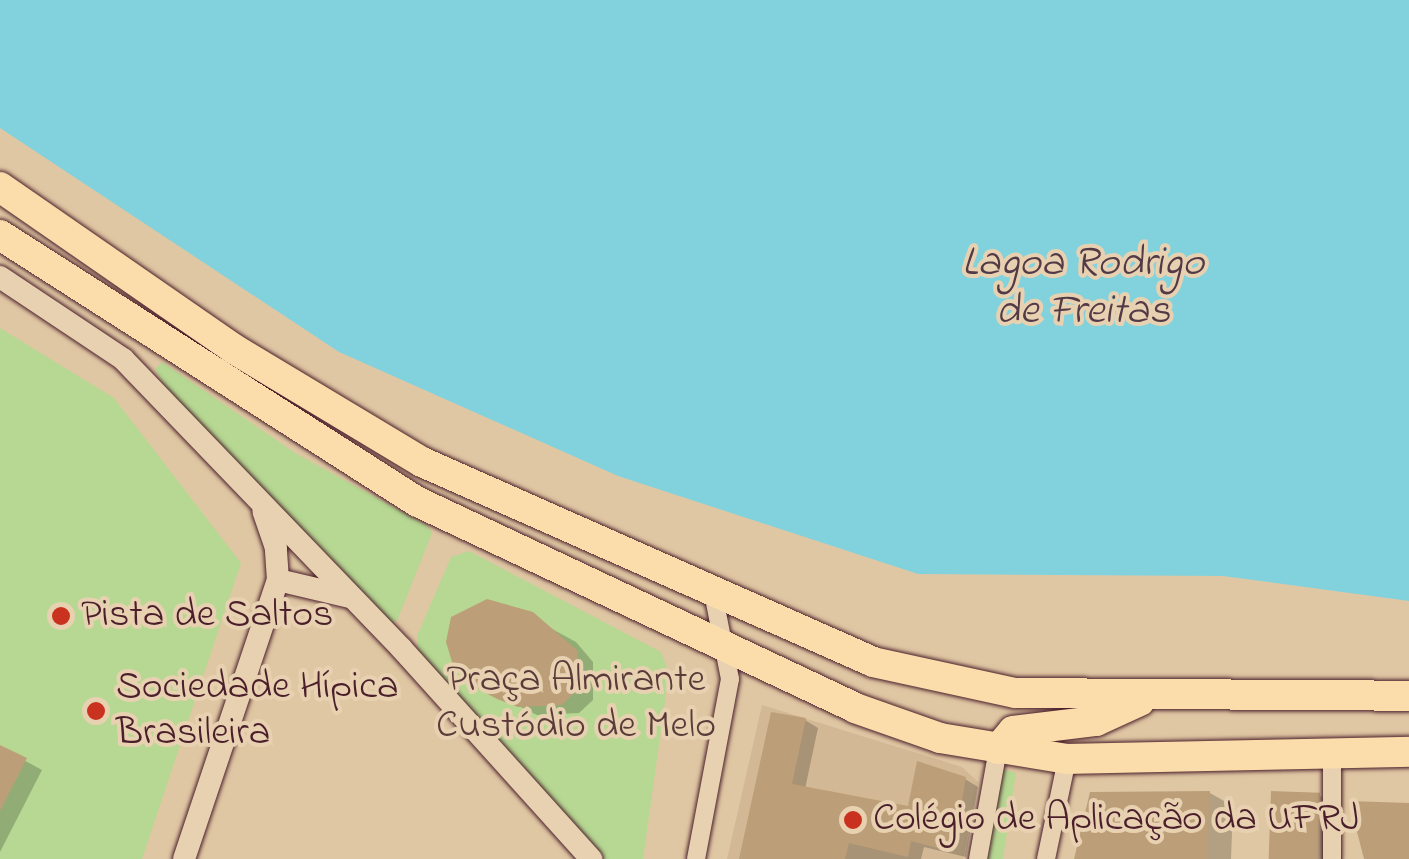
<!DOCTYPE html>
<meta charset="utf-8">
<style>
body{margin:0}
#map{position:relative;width:1409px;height:859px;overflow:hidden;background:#e0c7a3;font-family:"Indie Flower",sans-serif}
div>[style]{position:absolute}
.built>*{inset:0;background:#d2b894}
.green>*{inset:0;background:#b6d892}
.water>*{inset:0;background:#82d2de}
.shadow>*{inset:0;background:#0003}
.building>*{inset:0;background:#bc9f78;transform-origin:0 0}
.roads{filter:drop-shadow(0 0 2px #4a1f2b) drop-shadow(0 0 2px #4a1f2b)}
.minor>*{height:18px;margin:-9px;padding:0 9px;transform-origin:9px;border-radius:9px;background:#e8d1b1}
.tertiary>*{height:22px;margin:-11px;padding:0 11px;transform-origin:11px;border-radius:11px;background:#e8d1b1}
.trunk>*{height:30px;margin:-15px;padding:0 15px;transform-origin:15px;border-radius:15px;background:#fbddab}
.dots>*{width:28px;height:28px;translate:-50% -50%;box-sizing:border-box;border:5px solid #e8d1b1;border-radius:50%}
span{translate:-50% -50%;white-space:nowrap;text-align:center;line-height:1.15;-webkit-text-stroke:8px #e8d1b1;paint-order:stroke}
.poi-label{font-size:40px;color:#4a1f2b}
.left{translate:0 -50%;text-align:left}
.park-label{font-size:40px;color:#5a3b3a}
.water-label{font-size:42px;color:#523a46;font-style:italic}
</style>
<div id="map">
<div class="built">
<i style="clip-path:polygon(762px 705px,962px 767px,978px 782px,963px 859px,727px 859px)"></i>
</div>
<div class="green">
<i style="clip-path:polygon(0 328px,114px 398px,241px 563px,142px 859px,0 859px)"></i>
<i style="clip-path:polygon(162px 362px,297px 454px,428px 526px,432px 533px,397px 621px,388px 624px,165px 387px,155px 369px)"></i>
<i style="clip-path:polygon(469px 551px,661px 652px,669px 673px,643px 859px,604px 859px,418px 657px,417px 636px,451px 557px)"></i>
<i style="clip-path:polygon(995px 767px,1016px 773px,1003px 859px,978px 859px)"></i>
</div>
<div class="water">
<i style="clip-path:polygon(0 0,1409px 0,1409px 601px,1223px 576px,918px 574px,618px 476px,339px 352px,0 128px)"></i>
</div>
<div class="shadow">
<i style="clip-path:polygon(487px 602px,508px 605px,576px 642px,593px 662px,593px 700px,579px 713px,537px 715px,472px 683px)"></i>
<i style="clip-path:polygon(805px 720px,818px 728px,805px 789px,910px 809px,965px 779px,978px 787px,966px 857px,924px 847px,921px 859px,741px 859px)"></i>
<i style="clip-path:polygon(0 747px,42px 770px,0 852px)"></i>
<i style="clip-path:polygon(1210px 793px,1233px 806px,1231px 859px,1076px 859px)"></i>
<i style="clip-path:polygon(1319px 795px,1338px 806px,1342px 859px,1273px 859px)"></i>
</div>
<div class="building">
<i style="clip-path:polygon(487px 599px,533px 612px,578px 651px,577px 690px,562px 705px,518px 707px,497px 699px,471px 685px,452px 662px,446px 642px,451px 617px)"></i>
<i style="clip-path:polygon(771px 712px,806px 718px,792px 784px,908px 806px,917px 761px,966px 777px,953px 852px,911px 841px,908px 857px,849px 843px,845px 859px,739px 859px)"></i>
<i style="clip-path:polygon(0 745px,27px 758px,0 811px)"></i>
<i style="clip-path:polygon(1210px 791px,1207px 859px,1074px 859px,1090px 792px)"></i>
<i style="left:1271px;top:791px;width:49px;height:68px;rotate:2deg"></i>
<i style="clip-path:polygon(1349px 801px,1409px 803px,1409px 859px,1364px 859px)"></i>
</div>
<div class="roads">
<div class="minor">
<i style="left:1332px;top:753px;width:106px;rotate:90deg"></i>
<i style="left:696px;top:859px;width:183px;rotate:-79.3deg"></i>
<i style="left:730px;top:679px;width:89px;rotate:-101.1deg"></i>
<i style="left:978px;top:859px;width:112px;rotate:-79.7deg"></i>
<i style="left:1046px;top:859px;width:102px;rotate:-78.1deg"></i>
</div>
<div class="tertiary">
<i style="left:0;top:277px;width:148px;rotate:33.7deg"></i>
<i style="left:123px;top:359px;width:402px;rotate:46.1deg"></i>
<i style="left:402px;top:649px;width:283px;rotate:48deg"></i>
<i style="left:278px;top:580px;width:74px;rotate:13.3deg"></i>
<i style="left:184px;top:859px;width:294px;rotate:-71.4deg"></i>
<i style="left:278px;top:580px;width:32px;rotate:-94deg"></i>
<i style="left:276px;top:548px;width:39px;rotate:-109deg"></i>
</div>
<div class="trunk">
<i style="left:0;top:187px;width:285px;rotate:34.7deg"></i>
<i style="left:234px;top:349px;width:219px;rotate:31deg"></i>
<i style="left:422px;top:462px;width:493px;rotate:23.9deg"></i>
<i style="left:873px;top:662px;width:145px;rotate:12.3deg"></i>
<i style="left:1015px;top:693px;width:394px;rotate:0.4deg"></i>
<i style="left:0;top:235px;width:496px;rotate:32.6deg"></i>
<i style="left:418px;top:502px;width:483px;rotate:25.2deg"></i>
<i style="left:855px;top:708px;width:90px;rotate:19.4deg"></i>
<i style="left:940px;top:738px;width:129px;rotate:9.4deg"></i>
<i style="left:1067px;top:759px;width:342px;rotate:-1.2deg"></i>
<i style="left:998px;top:749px;width:23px;rotate:-50deg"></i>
<i style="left:1013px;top:731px;width:84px;rotate:-6.9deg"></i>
<i style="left:1096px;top:721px;width:48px;rotate:-24.4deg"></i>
</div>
</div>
<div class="dots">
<i style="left:61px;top:616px;background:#c8321e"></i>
<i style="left:96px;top:711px;background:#c8321e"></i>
<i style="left:853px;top:820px;background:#c8321e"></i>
</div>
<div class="poi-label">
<span class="left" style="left:81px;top:616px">Pista de Saltos</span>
<span class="left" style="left:116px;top:711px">Sociedade Hípica<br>Brasileira</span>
<span class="left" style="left:873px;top:820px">Colégio de Aplicação da UFRJ</span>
</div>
<div class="park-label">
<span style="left:576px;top:704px">Praça Almirante<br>Custódio de Melo</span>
</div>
<div class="water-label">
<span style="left:1083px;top:288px">Lagoa Rodrigo<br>de Freitas</span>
</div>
</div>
